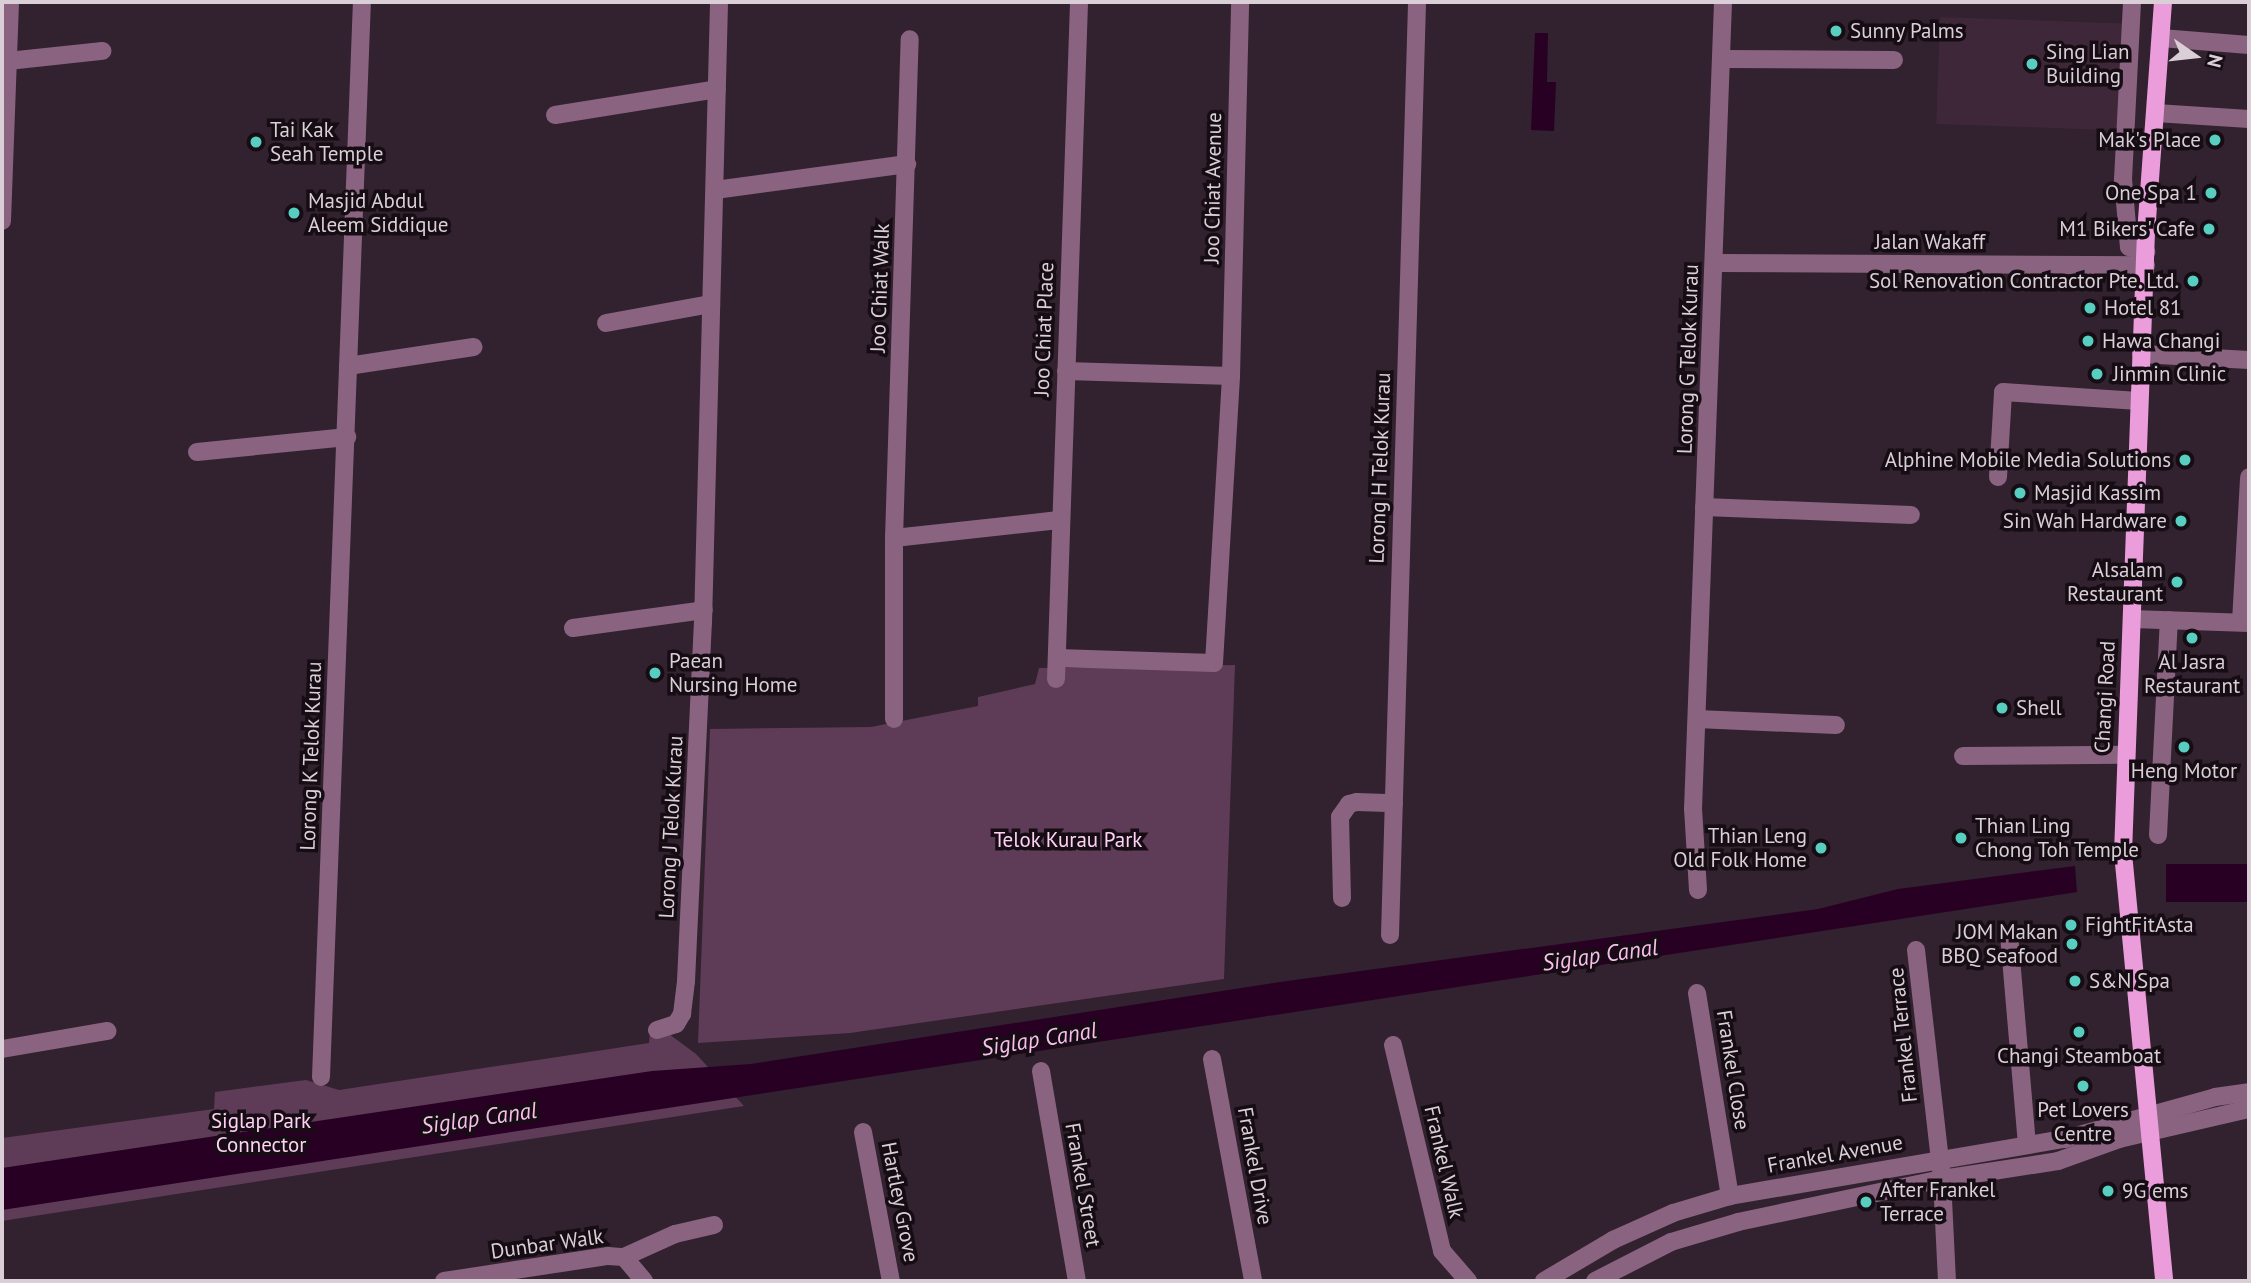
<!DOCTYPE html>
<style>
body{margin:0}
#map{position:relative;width:2251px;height:1283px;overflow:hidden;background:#32212e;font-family:"PT Sans",sans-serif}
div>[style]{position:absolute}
.built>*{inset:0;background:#3e2739;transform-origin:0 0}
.green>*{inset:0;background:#5e3b57}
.water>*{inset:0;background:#280023;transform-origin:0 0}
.minor>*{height:18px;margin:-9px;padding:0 9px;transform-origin:9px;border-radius:9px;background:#896380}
.major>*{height:18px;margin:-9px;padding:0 9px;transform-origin:9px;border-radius:9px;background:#eb9ddb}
.dots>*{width:19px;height:19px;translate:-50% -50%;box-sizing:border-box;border:4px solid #150d13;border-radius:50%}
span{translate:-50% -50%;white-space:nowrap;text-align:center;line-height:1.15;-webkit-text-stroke:7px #150d13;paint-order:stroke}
.poi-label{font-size:21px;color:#daced7}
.left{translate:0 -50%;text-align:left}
.right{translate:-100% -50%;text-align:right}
.street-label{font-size:21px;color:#daced7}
.park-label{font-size:21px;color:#ffd1f4}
.water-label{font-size:23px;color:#fabeed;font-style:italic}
.frame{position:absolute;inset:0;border:4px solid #daced7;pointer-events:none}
.north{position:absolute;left:2160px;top:21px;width:70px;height:70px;-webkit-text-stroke:5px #150d13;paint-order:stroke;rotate:104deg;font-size:19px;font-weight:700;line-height:28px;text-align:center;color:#daced7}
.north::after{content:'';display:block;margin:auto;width:24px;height:32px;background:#daced7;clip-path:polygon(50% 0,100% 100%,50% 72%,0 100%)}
</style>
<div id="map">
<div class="built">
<i style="left:1940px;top:17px;width:185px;height:107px;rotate:2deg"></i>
</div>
<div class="green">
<i style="clip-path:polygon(1235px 665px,1224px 979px,850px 1033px,698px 1043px,710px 729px,871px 727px,978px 706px,978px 697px,1035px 684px,1039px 668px)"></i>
<i style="clip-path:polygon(665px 1031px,696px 1054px,744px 1106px,2px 1221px,2px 1138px,214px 1109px,215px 1092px,306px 1080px,339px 1090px,649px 1043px,650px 1033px)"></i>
</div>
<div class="water">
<i style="clip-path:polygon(1535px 33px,1548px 33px,1547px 82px,1556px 82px,1554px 131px,1531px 130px)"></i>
<i style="left:2249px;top:864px;width:38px;height:83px;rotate:90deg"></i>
<i style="clip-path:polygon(2075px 866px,2077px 892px,2px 1210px,2px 1168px,652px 1071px,751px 1064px,1280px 982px,1818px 909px,1898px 889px)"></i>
</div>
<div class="minor">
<i style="left:2132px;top:2px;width:177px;rotate:92.9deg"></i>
<i style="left:2123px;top:179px;width:68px;rotate:85deg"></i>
<i style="left:2129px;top:247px;width:18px;rotate:16deg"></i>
<i style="left:2161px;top:38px;width:88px;rotate:4.5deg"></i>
<i style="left:1721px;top:59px;width:173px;rotate:0.3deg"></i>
<i style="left:8px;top:61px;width:95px;rotate:-6.1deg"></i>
<i style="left:2156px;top:113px;width:93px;rotate:3.7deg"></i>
<i style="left:555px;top:115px;width:164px;rotate:-9.1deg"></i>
<i style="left:715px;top:190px;width:194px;rotate:-7.7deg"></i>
<i style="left:2px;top:221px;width:219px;rotate:-87.9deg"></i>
<i style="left:1715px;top:263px;width:431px;rotate:0.3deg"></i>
<i style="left:606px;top:323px;width:107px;rotate:-10.3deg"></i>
<i style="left:2141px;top:354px;width:108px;rotate:3.2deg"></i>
<i style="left:348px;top:366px;width:127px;rotate:-8.6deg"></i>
<i style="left:1066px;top:371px;width:165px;rotate:1.7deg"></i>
<i style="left:197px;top:452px;width:151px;rotate:-5.7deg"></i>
<i style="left:1998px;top:477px;width:85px;rotate:-86.6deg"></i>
<i style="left:2003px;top:392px;width:136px;rotate:3.8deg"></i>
<i style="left:1704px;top:507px;width:207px;rotate:2.2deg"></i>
<i style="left:894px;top:538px;width:166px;rotate:-6.2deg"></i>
<i style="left:2132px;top:619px;width:117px;rotate:2deg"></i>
<i style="left:2241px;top:622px;width:145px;rotate:-86.8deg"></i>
<i style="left:573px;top:628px;width:132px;rotate:-7.8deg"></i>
<i style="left:1057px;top:658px;width:157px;rotate:1.8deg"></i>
<i style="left:1214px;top:663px;width:288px;rotate:-86.6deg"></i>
<i style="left:1231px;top:376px;width:374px;rotate:-88.6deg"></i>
<i style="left:1056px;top:679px;width:677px;rotate:-88.05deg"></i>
<i style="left:894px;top:719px;width:181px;rotate:-90deg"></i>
<i style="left:894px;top:538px;width:499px;rotate:-88.2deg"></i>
<i style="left:1697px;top:719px;width:139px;rotate:2.5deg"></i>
<i style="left:1963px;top:756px;width:162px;rotate:-0.4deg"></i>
<i style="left:2158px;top:835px;width:215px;rotate:-87.1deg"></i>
<i style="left:1698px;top:890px;width:81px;rotate:-93.5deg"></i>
<i style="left:1693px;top:809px;width:808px;rotate:-87.87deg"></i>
<i style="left:1342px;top:898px;width:81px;rotate:-91.4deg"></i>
<i style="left:1340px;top:817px;width:16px;rotate:-55deg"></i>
<i style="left:1349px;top:804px;width:8px;rotate:-14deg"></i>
<i style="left:1357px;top:802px;width:37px;rotate:2deg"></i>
<i style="left:1390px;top:935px;width:933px;rotate:-88.34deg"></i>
<i style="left:2009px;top:935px;width:209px;rotate:85.1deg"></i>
<i style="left:1916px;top:950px;width:230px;rotate:83.5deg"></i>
<i style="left:1942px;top:1179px;width:102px;rotate:87.2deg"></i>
<i style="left:1697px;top:993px;width:206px;rotate:80.8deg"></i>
<i style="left:657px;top:1030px;width:20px;rotate:-18deg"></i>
<i style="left:676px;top:1024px;width:12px;rotate:-59deg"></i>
<i style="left:682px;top:1014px;width:33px;rotate:-83deg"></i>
<i style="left:686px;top:981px;width:358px;rotate:-87.3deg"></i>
<i style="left:703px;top:623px;width:621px;rotate:-88.52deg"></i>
<i style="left:1393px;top:1045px;width:212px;rotate:76.6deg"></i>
<i style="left:1442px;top:1251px;width:40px;rotate:49deg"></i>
<i style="left:2px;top:1049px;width:107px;rotate:-9.7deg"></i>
<i style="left:1212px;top:1059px;width:226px;rotate:79.5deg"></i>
<i style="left:1041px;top:1071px;width:213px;rotate:80.3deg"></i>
<i style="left:321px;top:1077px;width:1076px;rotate:-87.82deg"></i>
<i style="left:863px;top:1132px;width:152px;rotate:79.4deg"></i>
<i style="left:624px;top:1257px;width:56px;rotate:-24.3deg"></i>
<i style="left:675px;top:1234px;width:40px;rotate:-13deg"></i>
<i style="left:444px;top:1281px;width:166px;rotate:-8.7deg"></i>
<i style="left:608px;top:1256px;width:16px;rotate:4deg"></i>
<i style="left:624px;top:1257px;width:31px;rotate:50deg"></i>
<i style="left:1544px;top:1281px;width:80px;rotate:-30.7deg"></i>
<i style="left:1613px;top:1240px;width:66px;rotate:-24.2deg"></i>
<i style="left:1673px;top:1213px;width:59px;rotate:-16.6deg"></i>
<i style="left:1730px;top:1196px;width:340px;rotate:-9.7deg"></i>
<i style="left:2065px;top:1139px;width:156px;rotate:-15.6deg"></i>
<i style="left:2215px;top:1097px;width:34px;rotate:-8deg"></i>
<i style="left:1595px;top:1281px;width:85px;rotate:-27.2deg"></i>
<i style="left:1671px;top:1242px;width:70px;rotate:-16.6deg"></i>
<i style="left:1738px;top:1222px;width:208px;rotate:-11.9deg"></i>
<i style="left:1942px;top:1179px;width:117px;rotate:-8.8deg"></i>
<i style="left:2058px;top:1161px;width:65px;rotate:-19.8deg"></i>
<i style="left:2119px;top:1139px;width:133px;rotate:-13deg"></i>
</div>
<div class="major">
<i style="left:2163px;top:2px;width:231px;rotate:94.2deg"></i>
<i style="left:2146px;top:232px;width:621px;rotate:92.12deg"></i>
<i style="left:2123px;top:853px;width:430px;rotate:84.5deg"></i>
</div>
<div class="dots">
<i style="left:1836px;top:31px;background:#58cec0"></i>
<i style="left:2032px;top:64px;background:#58cec0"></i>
<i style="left:2215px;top:140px;background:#58cec0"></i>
<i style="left:256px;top:142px;background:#58cec0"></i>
<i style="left:2211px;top:193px;background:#58cec0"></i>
<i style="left:294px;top:213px;background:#58cec0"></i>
<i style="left:2209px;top:229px;background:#58cec0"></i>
<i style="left:2193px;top:281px;background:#58cec0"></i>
<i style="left:2090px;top:308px;background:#58cec0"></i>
<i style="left:2088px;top:341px;background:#58cec0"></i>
<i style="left:2097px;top:374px;background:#58cec0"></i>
<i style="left:2185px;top:460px;background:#58cec0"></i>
<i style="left:2020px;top:493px;background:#58cec0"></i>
<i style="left:2181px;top:521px;background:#58cec0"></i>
<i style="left:2177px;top:582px;background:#58cec0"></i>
<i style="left:2192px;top:638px;background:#58cec0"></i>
<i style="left:655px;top:673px;background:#58cec0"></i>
<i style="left:2002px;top:708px;background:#58cec0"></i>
<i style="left:2184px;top:747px;background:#58cec0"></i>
<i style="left:1961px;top:838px;background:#58cec0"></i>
<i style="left:1821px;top:848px;background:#58cec0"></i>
<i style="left:2071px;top:925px;background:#58cec0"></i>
<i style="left:2072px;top:944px;background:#58cec0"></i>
<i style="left:2075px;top:981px;background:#58cec0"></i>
<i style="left:2079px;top:1032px;background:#58cec0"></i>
<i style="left:2083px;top:1086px;background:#58cec0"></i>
<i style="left:2108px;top:1191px;background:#58cec0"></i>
<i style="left:1866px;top:1202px;background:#58cec0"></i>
</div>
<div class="poi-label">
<span class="left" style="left:1850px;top:31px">Sunny Palms</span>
<span class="left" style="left:2046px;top:64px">Sing Lian<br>Building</span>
<span class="left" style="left:270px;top:142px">Tai Kak<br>Seah Temple</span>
<span class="right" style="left:2201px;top:140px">Mak's Place</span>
<span class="right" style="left:2197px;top:193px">One Spa 1</span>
<span class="left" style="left:308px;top:213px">Masjid Abdul<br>Aleem Siddique</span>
<span class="right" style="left:2195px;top:229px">M1 Bikers' Cafe</span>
<span class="right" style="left:2179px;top:281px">Sol Renovation Contractor Pte. Ltd.</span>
<span class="left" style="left:2104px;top:308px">Hotel 81</span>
<span class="left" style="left:2102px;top:341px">Hawa Changi</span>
<span class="left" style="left:2113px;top:374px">Jinmin Clinic</span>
<span class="right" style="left:2171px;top:460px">Alphine Mobile Media Solutions</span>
<span class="left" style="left:2034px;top:493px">Masjid Kassim</span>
<span class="right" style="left:2167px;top:521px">Sin Wah Hardware</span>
<span class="right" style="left:2163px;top:582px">Alsalam<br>Restaurant</span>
<span class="left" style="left:669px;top:673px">Paean<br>Nursing Home</span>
<span style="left:2192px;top:674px">Al Jasra<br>Restaurant</span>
<span class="left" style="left:2016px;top:708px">Shell</span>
<span style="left:2184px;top:771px">Heng Motor</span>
<span class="left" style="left:1975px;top:838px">Thian Ling<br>Chong Toh Temple</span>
<span class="right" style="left:1807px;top:848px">Thian Leng<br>Old Folk Home</span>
<span class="left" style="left:2085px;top:925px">FightFitAsta</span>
<span class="right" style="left:2058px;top:944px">JOM Makan<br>BBQ Seafood</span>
<span class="left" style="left:2089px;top:981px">S&amp;N Spa</span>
<span style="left:2079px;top:1056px">Changi Steamboat</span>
<span style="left:2083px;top:1122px">Pet Lovers<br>Centre</span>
<span class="left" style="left:1880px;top:1202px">After Frankel<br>Terrace</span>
<span class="left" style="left:2122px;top:1191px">9G ems</span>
</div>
<div class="street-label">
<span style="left:1213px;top:188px;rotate:-89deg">Joo Chiat Avenue</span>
<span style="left:1930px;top:242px">Jalan Wakaff</span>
<span style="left:880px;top:288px;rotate:-88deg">Joo Chiat Walk</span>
<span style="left:1044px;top:329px;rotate:-88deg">Joo Chiat Place</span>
<span style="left:1688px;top:359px;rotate:-88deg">Lorong G Telok Kurau</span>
<span style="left:1380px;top:468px;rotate:-88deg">Lorong H Telok Kurau</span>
<span style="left:2105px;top:697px;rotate:-87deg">Changi Road</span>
<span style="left:311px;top:756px;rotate:-88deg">Lorong K Telok Kurau</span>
<span style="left:671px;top:827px;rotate:-87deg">Lorong J Telok Kurau</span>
<span style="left:1903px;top:1035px;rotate:-96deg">Frankel Terrace</span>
<span style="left:1733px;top:1070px;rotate:81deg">Frankel Close</span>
<span style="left:1835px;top:1154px;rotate:-10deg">Frankel Avenue</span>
<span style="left:1444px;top:1162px;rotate:77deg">Frankel Walk</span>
<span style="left:1255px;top:1166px;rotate:80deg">Frankel Drive</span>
<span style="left:1083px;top:1185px;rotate:80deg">Frankel Street</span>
<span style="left:900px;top:1202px;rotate:79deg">Hartley Grove</span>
<span style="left:547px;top:1244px;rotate:-8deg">Dunbar Walk</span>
</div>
<div class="park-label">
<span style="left:1068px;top:840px">Telok Kurau Park</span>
<span style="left:261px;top:1133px">Siglap Park<br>Connector</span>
</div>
<div class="water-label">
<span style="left:1600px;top:955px;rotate:-8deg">Siglap Canal</span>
<span style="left:1039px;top:1039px;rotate:-9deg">Siglap Canal</span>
<span style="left:479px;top:1118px;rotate:-8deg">Siglap Canal</span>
</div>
<div class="frame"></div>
<div class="north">N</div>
</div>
